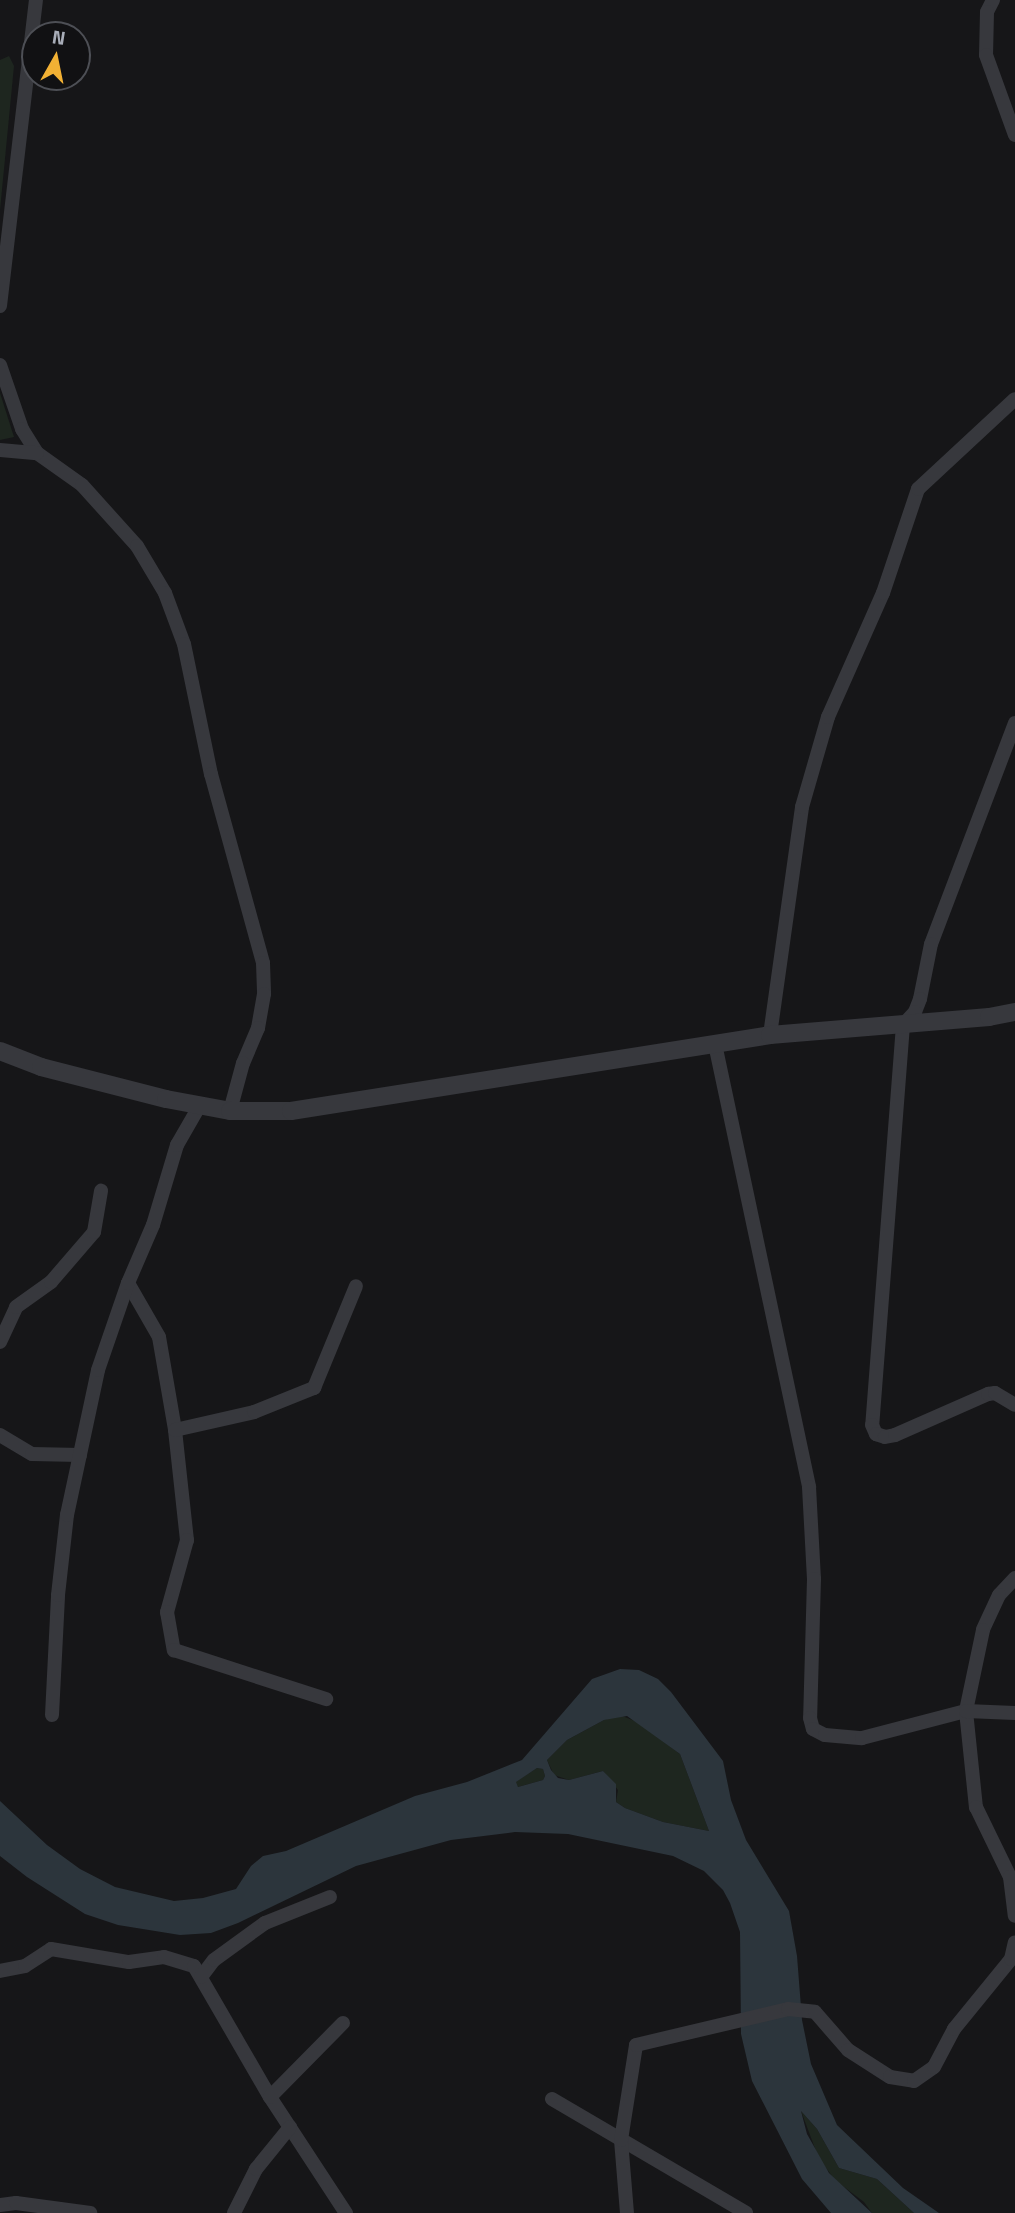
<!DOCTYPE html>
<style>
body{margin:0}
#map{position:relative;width:1015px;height:2213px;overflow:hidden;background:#161618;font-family:"Titillium Web",sans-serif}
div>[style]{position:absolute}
.green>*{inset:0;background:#1e261f}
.water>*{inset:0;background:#2c353c}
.minor>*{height:14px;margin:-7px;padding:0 7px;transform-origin:7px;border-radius:7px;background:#37383d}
.tertiary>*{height:18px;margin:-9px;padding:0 9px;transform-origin:9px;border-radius:9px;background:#37383d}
span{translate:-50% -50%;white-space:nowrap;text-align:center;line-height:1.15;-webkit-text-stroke:6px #111113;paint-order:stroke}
.north{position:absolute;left:21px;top:21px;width:70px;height:70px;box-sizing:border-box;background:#111113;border:2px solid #4d4f55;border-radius:50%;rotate:9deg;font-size:19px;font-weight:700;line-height:28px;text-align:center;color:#a8adb8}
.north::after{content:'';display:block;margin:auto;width:24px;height:32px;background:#f2b134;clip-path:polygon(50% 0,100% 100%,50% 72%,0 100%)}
</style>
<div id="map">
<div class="green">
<i style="clip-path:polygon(9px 56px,14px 66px,0 210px,0 60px)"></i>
<i style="clip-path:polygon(0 393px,14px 437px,0 440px)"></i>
<i style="clip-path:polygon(620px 1715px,637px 1722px,680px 1754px,709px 1831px,663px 1822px,625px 1808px,616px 1802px,618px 1790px,603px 1771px,569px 1780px,554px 1775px,547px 1760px,567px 1740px,604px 1720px)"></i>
<i style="clip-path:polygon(537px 1768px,543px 1769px,545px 1776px,543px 1780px,518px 1787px,515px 1782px)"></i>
<i style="clip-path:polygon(801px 2111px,817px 2129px,839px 2168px,877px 2179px,914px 2213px,872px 2213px,864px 2202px,836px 2181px,819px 2159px)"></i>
</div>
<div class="water">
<i style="clip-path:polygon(evenodd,620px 1669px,639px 1670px,658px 1679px,671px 1692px,723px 1761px,731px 1800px,746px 1840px,789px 1911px,797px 1956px,802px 2020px,811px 2064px,837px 2125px,903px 2188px,939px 2213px,914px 2213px,877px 2179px,839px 2168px,817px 2129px,801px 2111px,807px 2134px,829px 2173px,872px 2213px,831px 2213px,802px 2179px,752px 2081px,741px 2034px,740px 1932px,730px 1903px,723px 1890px,704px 1871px,673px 1856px,568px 1834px,515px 1832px,451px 1840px,356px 1866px,238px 1923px,211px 1933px,180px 1935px,118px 1925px,85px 1914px,27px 1877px,0 1856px,0 1801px,47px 1845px,80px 1869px,115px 1887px,174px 1901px,203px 1898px,236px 1889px,251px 1866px,263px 1856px,286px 1851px,415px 1796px,467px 1782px,522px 1760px,592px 1679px,620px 1669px,627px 1716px,680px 1754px,709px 1831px,663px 1822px,625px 1808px,616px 1802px,616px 1784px,603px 1771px,569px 1780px,558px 1778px,551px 1770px,547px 1760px,567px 1740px,604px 1720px,627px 1716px,620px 1669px,537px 1768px,543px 1769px,545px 1776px,543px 1780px,518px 1787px,516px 1782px,537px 1768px)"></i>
</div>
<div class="minor">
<i style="left:993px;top:0;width:13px;rotate:117deg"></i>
<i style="left:987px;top:12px;width:43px;rotate:91.3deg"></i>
<i style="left:986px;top:55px;width:85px;rotate:70.1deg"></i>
<i style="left:0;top:306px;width:308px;rotate:-83.3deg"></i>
<i style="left:0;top:365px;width:68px;rotate:71deg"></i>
<i style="left:22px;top:429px;width:28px;rotate:58deg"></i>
<i style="left:37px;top:453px;width:55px;rotate:35.4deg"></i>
<i style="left:82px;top:485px;width:82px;rotate:48deg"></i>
<i style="left:137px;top:546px;width:55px;rotate:59.2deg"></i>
<i style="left:165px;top:593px;width:54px;rotate:69.6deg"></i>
<i style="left:184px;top:644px;width:133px;rotate:78.3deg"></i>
<i style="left:211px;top:774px;width:196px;rotate:74.6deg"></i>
<i style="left:263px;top:963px;width:31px;rotate:88deg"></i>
<i style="left:264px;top:994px;width:35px;rotate:100deg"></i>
<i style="left:258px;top:1028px;width:38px;rotate:113deg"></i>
<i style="left:243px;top:1063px;width:50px;rotate:105.2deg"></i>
<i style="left:0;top:450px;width:37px;rotate:5deg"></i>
<i style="left:1015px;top:723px;width:236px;rotate:110.8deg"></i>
<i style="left:931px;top:944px;width:56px;rotate:101.3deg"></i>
<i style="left:920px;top:999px;width:14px;rotate:111deg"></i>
<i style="left:915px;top:1012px;width:18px;rotate:133deg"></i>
<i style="left:903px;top:1025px;width:401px;rotate:94.4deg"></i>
<i style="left:872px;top:1425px;width:10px;rotate:66deg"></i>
<i style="left:876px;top:1434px;width:9px;rotate:18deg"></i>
<i style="left:885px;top:1437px;width:10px;rotate:-11deg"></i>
<i style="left:895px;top:1435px;width:102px;rotate:-23.8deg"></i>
<i style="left:988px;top:1394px;width:7px;rotate:-8deg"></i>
<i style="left:995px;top:1393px;width:23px;rotate:31deg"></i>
<i style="left:770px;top:1035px;width:230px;rotate:-82deg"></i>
<i style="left:802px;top:807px;width:94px;rotate:-73.9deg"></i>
<i style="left:828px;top:717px;width:136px;rotate:-66.1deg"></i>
<i style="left:883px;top:593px;width:110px;rotate:-71.4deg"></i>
<i style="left:918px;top:489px;width:132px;rotate:-42.9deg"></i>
<i style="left:715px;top:1044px;width:453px;rotate:78deg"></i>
<i style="left:809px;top:1487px;width:92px;rotate:86.9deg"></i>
<i style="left:814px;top:1579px;width:139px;rotate:91.6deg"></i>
<i style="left:810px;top:1718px;width:11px;rotate:75deg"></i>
<i style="left:813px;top:1729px;width:13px;rotate:27deg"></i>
<i style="left:825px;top:1735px;width:37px;rotate:5deg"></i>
<i style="left:862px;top:1738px;width:107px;rotate:-14.6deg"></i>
<i style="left:966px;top:1711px;width:97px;rotate:84.1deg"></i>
<i style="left:976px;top:1807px;width:78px;rotate:64.1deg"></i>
<i style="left:1010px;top:1877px;width:39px;rotate:83deg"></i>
<i style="left:128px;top:1283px;width:62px;rotate:60.1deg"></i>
<i style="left:159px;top:1337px;width:94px;rotate:80.2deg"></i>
<i style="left:175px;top:1430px;width:111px;rotate:83.8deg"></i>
<i style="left:187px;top:1540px;width:75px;rotate:105.5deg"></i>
<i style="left:167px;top:1612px;width:39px;rotate:80deg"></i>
<i style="left:174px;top:1650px;width:160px;rotate:17.9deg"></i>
<i style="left:0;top:1342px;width:38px;rotate:-65deg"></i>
<i style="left:16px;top:1307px;width:43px;rotate:-35.5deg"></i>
<i style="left:51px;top:1282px;width:66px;rotate:-49.3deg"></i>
<i style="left:94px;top:1232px;width:42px;rotate:-80.3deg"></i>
<i style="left:175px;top:1430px;width:81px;rotate:-12.8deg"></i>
<i style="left:254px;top:1412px;width:65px;rotate:-21.8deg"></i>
<i style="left:314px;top:1388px;width:110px;rotate:-67.6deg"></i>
<i style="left:0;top:1435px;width:37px;rotate:31deg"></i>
<i style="left:32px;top:1454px;width:48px;rotate:1.2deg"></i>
<i style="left:1015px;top:1578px;width:23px;rotate:133deg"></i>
<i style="left:999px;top:1595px;width:38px;rotate:115deg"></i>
<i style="left:983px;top:1630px;width:83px;rotate:101.9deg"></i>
<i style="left:966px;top:1711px;width:49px;rotate:2.3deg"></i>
<i style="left:52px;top:1715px;width:120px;rotate:-87.1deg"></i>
<i style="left:58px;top:1595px;width:81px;rotate:-83.6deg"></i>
<i style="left:67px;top:1515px;width:148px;rotate:-77.9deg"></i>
<i style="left:98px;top:1370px;width:92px;rotate:-71deg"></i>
<i style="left:128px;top:1283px;width:63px;rotate:-66.7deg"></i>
<i style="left:153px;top:1225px;width:84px;rotate:-73.3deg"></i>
<i style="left:177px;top:1145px;width:46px;rotate:-60.1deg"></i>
<i style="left:0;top:1971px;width:25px;rotate:-11deg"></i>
<i style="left:25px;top:1966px;width:31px;rotate:-33deg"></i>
<i style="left:51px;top:1949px;width:79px;rotate:9.5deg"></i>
<i style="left:129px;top:1962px;width:35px;rotate:-8deg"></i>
<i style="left:164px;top:1957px;width:31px;rotate:17deg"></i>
<i style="left:194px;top:1966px;width:151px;rotate:59.9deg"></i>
<i style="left:270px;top:2097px;width:139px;rotate:56.8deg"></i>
<i style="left:201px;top:1977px;width:21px;rotate:-53deg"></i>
<i style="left:214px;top:1960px;width:63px;rotate:-36deg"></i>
<i style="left:265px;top:1923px;width:70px;rotate:-21.8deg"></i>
<i style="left:270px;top:2097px;width:104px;rotate:-45.4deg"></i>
<i style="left:552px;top:2099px;width:225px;rotate:30.4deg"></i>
<i style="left:0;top:2205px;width:16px;rotate:-7deg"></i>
<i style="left:16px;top:2203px;width:75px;rotate:7.7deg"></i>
<i style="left:234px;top:2213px;width:49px;rotate:-63.4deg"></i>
<i style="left:256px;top:2169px;width:54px;rotate:-51deg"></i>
<i style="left:627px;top:2213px;width:73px;rotate:-94.7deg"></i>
<i style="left:621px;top:2140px;width:96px;rotate:-81deg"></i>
<i style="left:636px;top:2045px;width:156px;rotate:-13.3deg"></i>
<i style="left:788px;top:2009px;width:27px;rotate:6deg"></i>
<i style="left:815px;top:2012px;width:50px;rotate:49deg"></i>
<i style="left:848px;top:2050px;width:50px;rotate:32.7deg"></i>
<i style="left:890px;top:2077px;width:24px;rotate:9deg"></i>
<i style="left:914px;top:2081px;width:24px;rotate:-35deg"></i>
<i style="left:934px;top:2067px;width:43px;rotate:-62.2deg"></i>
<i style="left:954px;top:2029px;width:90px;rotate:-50.8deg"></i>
<i style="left:1011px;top:1959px;width:17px;rotate:-77deg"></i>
</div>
<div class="tertiary">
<i style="left:0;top:1051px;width:44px;rotate:21.3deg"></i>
<i style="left:41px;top:1067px;width:129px;rotate:14.4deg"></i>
<i style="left:166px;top:1099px;width:65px;rotate:10.6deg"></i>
<i style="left:230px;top:1111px;width:61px"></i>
<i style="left:291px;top:1111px;width:485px;rotate:-9deg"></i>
<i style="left:770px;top:1035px;width:220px;rotate:-4.7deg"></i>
<i style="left:989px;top:1017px;width:26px;rotate:-11deg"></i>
</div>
<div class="north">N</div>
</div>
